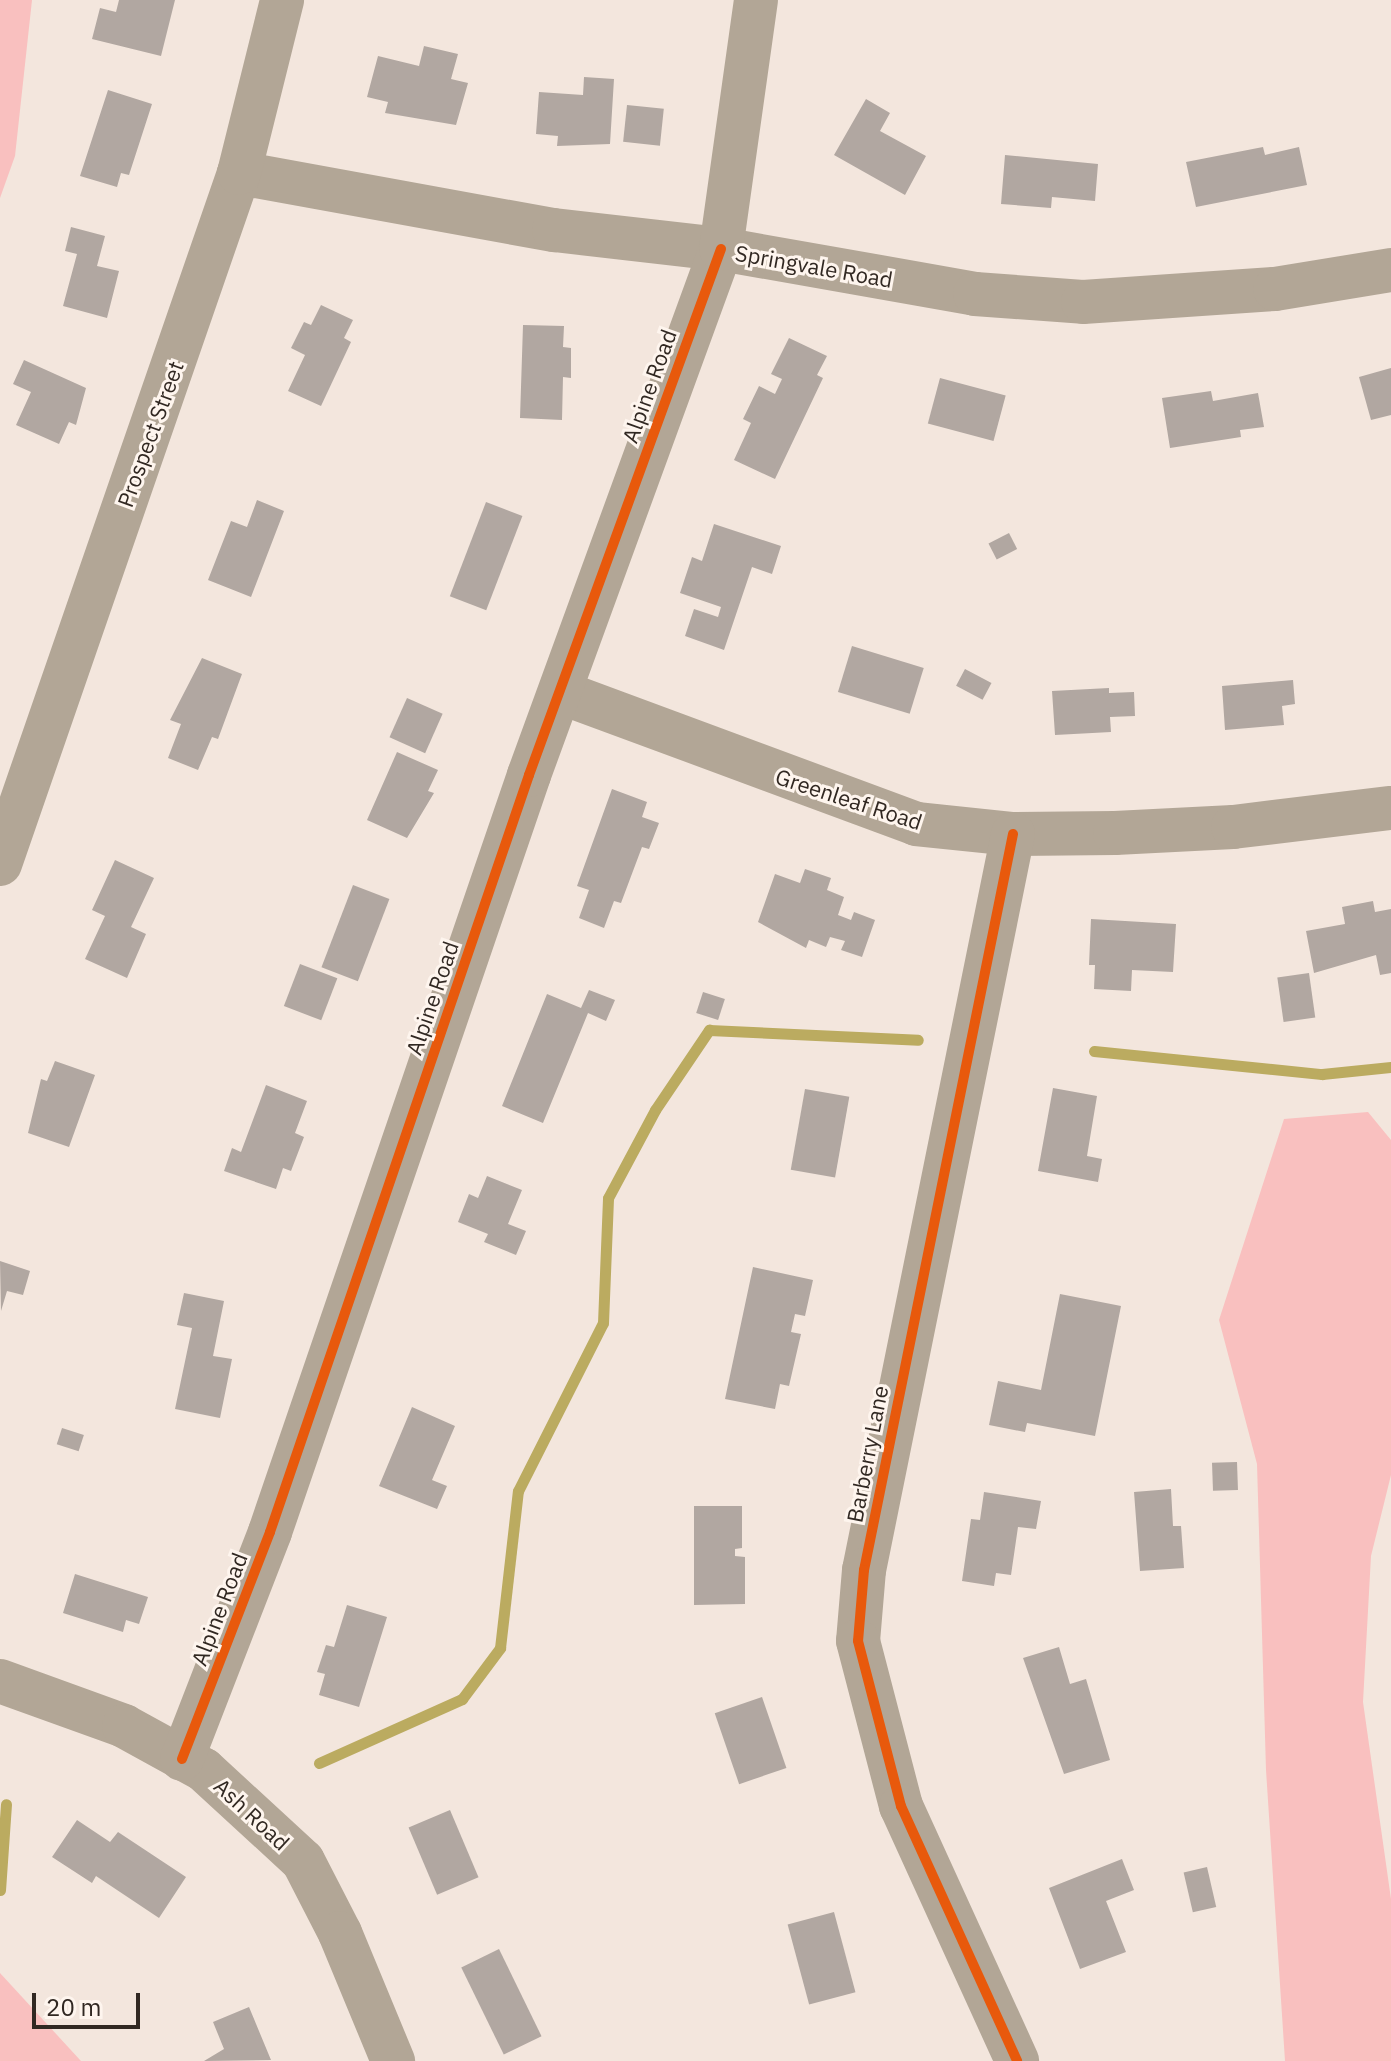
<!DOCTYPE html>
<style>
body{margin:0}
#map{position:relative;width:1391px;height:2061px;overflow:hidden;background:#f3e6dd;font-family:"IBM Plex Sans",sans-serif}
div>[style]{position:absolute}
.green>*{inset:0;background:#f9c0bf}
.stream>*{height:11px;margin:-5.5px;padding:0 5.5px;transform-origin:5.5px;border-radius:5.5px;background:#bbab60}
.building>*{inset:0;background:#b1a7a1;transform-origin:0 0}
.minor>*{height:44px;margin:-22px;padding:0 22px;transform-origin:22px;border-radius:22px;background:#b2a696}
.cycleway>*{height:10px;margin:-5px;padding:0 5px;transform-origin:5px;border-radius:5px;background:#e8590c}
span{translate:-50% -50%;white-space:nowrap;text-align:center;line-height:1.15;-webkit-text-stroke:6px #fef5ee;paint-order:stroke}
.street-label{font-size:22px;color:#312822}
.scale{position:absolute;left:32px;top:1993px;width:108px;height:36px;box-sizing:border-box;border:4px solid #312822;border-top:0;padding-left:10px;font-size:24px;line-height:28px;white-space:nowrap;color:#312822;-webkit-text-stroke:6px #fef5ee;paint-order:stroke}
</style>
<div id="map">
<div class="green">
<i style="clip-path:polygon(0 0,32px 0,15px 156px,0 198px)"></i>
<i style="clip-path:polygon(1368px 1112px,1391px 1140px,1391px 1475px,1371px 1556px,1363px 1702px,1391px 1899px,1391px 2061px,1285px 2061px,1266px 1770px,1257px 1464px,1219px 1320px,1284px 1119px)"></i>
<i style="clip-path:polygon(0 1973px,81px 2061px,0 2061px)"></i>
</div>
<div class="stream">
<i style="left:1094px;top:1051px;width:229px;rotate:5.8deg"></i>
<i style="left:1322px;top:1074px;width:69px;rotate:-5.8deg"></i>
<i style="left:319px;top:1763px;width:157px;rotate:-24.1deg"></i>
<i style="left:462px;top:1699px;width:64px;rotate:-53.3deg"></i>
<i style="left:500px;top:1648px;width:158px;rotate:-83.5deg"></i>
<i style="left:518px;top:1491px;width:188px;rotate:-63.2deg"></i>
<i style="left:603px;top:1323px;width:125px;rotate:-87.7deg"></i>
<i style="left:608px;top:1198px;width:100px;rotate:-61.9deg"></i>
<i style="left:655px;top:1110px;width:97px;rotate:-56deg"></i>
<i style="left:709px;top:1030px;width:209px;rotate:2.7deg"></i>
<i style="left:0;top:1890px;width:86px;rotate:-86deg"></i>
</div>
<div class="building">
<i style="clip-path:polygon(119px 0,175px 0,161px 56px,92px 39px,100px 8px,116px 12px)"></i>
<i style="clip-path:polygon(424px 46px,458px 54px,451px 79px,468px 83px,456px 125px,385px 113px,388px 102px,367px 97px,378px 56px,419px 66px)"></i>
<i style="clip-path:polygon(584px 77px,614px 79px,610px 144px,557px 146px,558px 136px,536px 134px,539px 92px,583px 95px)"></i>
<i style="clip-path:polygon(108px 90px,152px 104px,129px 175px,121px 173px,117px 187px,80px 176px)"></i>
<i style="clip-path:polygon(866px 99px,890px 113px,880px 131px,926px 156px,905px 195px,834px 155px)"></i>
<i style="left:627px;top:105px;width:37px;height:37px;rotate:6deg"></i>
<i style="clip-path:polygon(1263px 147px,1265px 155px,1299px 147px,1307px 185px,1196px 207px,1186px 162px)"></i>
<i style="clip-path:polygon(1005px 155px,1098px 164px,1095px 201px,1052px 197px,1051px 208px,1001px 204px)"></i>
<i style="clip-path:polygon(71px 227px,105px 236px,97px 266px,119px 271px,107px 318px,63px 306px,77px 254px,65px 251px)"></i>
<i style="clip-path:polygon(321px 305px,353px 320px,344px 338px,351px 342px,321px 406px,288px 391px,305px 355px,291px 348px,304px 322px,311px 325px)"></i>
<i style="clip-path:polygon(523px 325px,564px 326px,563px 347px,571px 348px,571px 378px,563px 377px,562px 420px,520px 418px)"></i>
<i style="clip-path:polygon(789px 338px,827px 356px,817px 375px,823px 378px,775px 479px,734px 460px,751px 423px,743px 419px,759px 386px,775px 394px,782px 379px,771px 374px)"></i>
<i style="clip-path:polygon(24px 360px,86px 388px,76px 425px,69px 422px,59px 444px,16px 425px,31px 392px,13px 384px)"></i>
<i style="clip-path:polygon(1391px 368px,1391px 415px,1371px 420px,1359px 377px)"></i>
<i style="left:940px;top:378px;width:68px;height:47px;rotate:15deg"></i>
<i style="clip-path:polygon(1211px 391px,1213px 401px,1258px 393px,1264px 427px,1240px 430px,1241px 437px,1170px 448px,1162px 398px)"></i>
<i style="clip-path:polygon(257px 500px,284px 511px,251px 597px,208px 580px,231px 521px,247px 527px)"></i>
<i style="left:486px;top:502px;width:39px;height:101px;rotate:21deg"></i>
<i style="clip-path:polygon(714px 524px,781px 546px,772px 574px,752px 567px,724px 650px,685px 636px,694px 609px,718px 617px,721px 607px,680px 593px,692px 557px,702px 561px)"></i>
<i style="left:1009px;top:533px;width:18px;height:23px;rotate:63deg"></i>
<i style="left:852px;top:646px;width:75px;height:48px;rotate:17deg"></i>
<i style="clip-path:polygon(202px 658px,242px 674px,218px 739px,212px 737px,198px 770px,168px 758px,181px 724px,170px 720px)"></i>
<i style="left:965px;top:669px;width:30px;height:19px;rotate:28deg"></i>
<i style="clip-path:polygon(1293px 680px,1295px 704px,1282px 706px,1284px 725px,1225px 730px,1222px 686px)"></i>
<i style="clip-path:polygon(1109px 688px,1109px 693px,1134px 692px,1135px 716px,1110px 717px,1111px 732px,1055px 735px,1052px 691px)"></i>
<i style="left:407px;top:698px;width:39px;height:43px;rotate:24deg"></i>
<i style="clip-path:polygon(397px 752px,438px 770px,428px 791px,434px 793px,407px 838px,367px 820px)"></i>
<i style="clip-path:polygon(612px 789px,647px 802px,642px 817px,659px 823px,649px 849px,642px 847px,621px 903px,614px 901px,604px 928px,579px 918px,589px 890px,577px 886px)"></i>
<i style="clip-path:polygon(115px 860px,154px 878px,131px 927px,146px 934px,127px 978px,85px 959px,105px 916px,92px 910px)"></i>
<i style="clip-path:polygon(805px 869px,831px 878px,827px 890px,844px 897px,838px 915px,851px 920px,854px 912px,875px 920px,862px 957px,841px 950px,845px 941px,830px 937px,826px 947px,809px 940px,806px 948px,758px 922px,775px 874px,800px 883px)"></i>
<i style="left:353px;top:885px;width:39px;height:88px;rotate:21deg"></i>
<i style="clip-path:polygon(1373px 901px,1375px 912px,1391px 909px,1391px 973px,1380px 975px,1376px 955px,1314px 973px,1306px 931px,1345px 924px,1342px 907px)"></i>
<i style="clip-path:polygon(1091px 919px,1176px 924px,1173px 972px,1132px 970px,1131px 991px,1094px 989px,1095px 965px,1089px 965px)"></i>
<i style="left:300px;top:964px;width:40px;height:45px;rotate:21deg"></i>
<i style="left:1309px;top:973px;width:45px;height:32px;rotate:82deg"></i>
<i style="clip-path:polygon(589px 990px,615px 1000px,606px 1021px,588px 1013px,543px 1123px,502px 1106px,547px 994px,581px 1008px)"></i>
<i style="left:703px;top:992px;width:23px;height:22px;rotate:18deg"></i>
<i style="clip-path:polygon(55px 1061px,95px 1075px,69px 1147px,28px 1133px,41px 1079px,47px 1081px)"></i>
<i style="clip-path:polygon(266px 1085px,307px 1101px,295px 1133px,304px 1137px,291px 1171px,283px 1168px,276px 1189px,224px 1171px,232px 1148px,241px 1152px)"></i>
<i style="clip-path:polygon(1053px 1088px,1097px 1096px,1087px 1156px,1102px 1159px,1098px 1182px,1038px 1171px)"></i>
<i style="left:805px;top:1089px;width:45px;height:82px;rotate:10deg"></i>
<i style="clip-path:polygon(487px 1176px,522px 1190px,508px 1224px,526px 1231px,516px 1255px,484px 1242px,488px 1234px,458px 1222px,469px 1194px,478px 1198px)"></i>
<i style="clip-path:polygon(0 1261px,30px 1271px,23px 1295px,7px 1291px,1px 1311px)"></i>
<i style="clip-path:polygon(753px 1267px,813px 1280px,805px 1316px,795px 1314px,791px 1332px,801px 1334px,789px 1386px,780px 1384px,775px 1409px,725px 1399px)"></i>
<i style="clip-path:polygon(184px 1293px,224px 1301px,213px 1356px,232px 1359px,220px 1418px,175px 1409px,192px 1328px,177px 1325px)"></i>
<i style="clip-path:polygon(1060px 1294px,1121px 1306px,1095px 1436px,1027px 1423px,1025px 1432px,989px 1425px,998px 1381px,1041px 1390px)"></i>
<i style="clip-path:polygon(412px 1407px,455px 1426px,432px 1480px,447px 1486px,437px 1509px,379px 1486px)"></i>
<i style="left:62px;top:1428px;width:23px;height:17px;rotate:18deg"></i>
<i style="left:1237px;top:1462px;width:28px;height:25px;rotate:88deg"></i>
<i style="clip-path:polygon(1171px 1489px,1173px 1526px,1181px 1526px,1184px 1568px,1140px 1571px,1134px 1492px)"></i>
<i style="clip-path:polygon(984px 1492px,1041px 1501px,1036px 1529px,1018px 1527px,1011px 1575px,996px 1573px,994px 1586px,962px 1581px,971px 1519px,980px 1520px)"></i>
<i style="clip-path:polygon(694px 1506px,742px 1506px,742px 1548px,735px 1549px,735px 1556px,745px 1557px,745px 1604px,694px 1605px)"></i>
<i style="clip-path:polygon(75px 1574px,148px 1597px,139px 1624px,126px 1620px,123px 1632px,63px 1613px)"></i>
<i style="clip-path:polygon(347px 1605px,387px 1617px,359px 1707px,319px 1695px,325px 1674px,317px 1672px,326px 1645px,334px 1647px)"></i>
<i style="clip-path:polygon(1059px 1647px,1070px 1684px,1086px 1679px,1110px 1760px,1064px 1774px,1023px 1658px)"></i>
<i style="left:762px;top:1697px;width:75px;height:50px;rotate:71deg"></i>
<i style="left:450px;top:1810px;width:73px;height:45px;rotate:67deg"></i>
<i style="clip-path:polygon(77px 1820px,110px 1842px,118px 1832px,186px 1877px,159px 1918px,96px 1876px,92px 1883px,52px 1857px)"></i>
<i style="clip-path:polygon(1122px 1859px,1134px 1890px,1106px 1901px,1126px 1952px,1080px 1969px,1049px 1888px)"></i>
<i style="left:1207px;top:1867px;width:41px;height:24px;rotate:77deg"></i>
<i style="left:834px;top:1912px;width:83px;height:48px;rotate:75deg"></i>
<i style="left:499px;top:1949px;width:97px;height:42px;rotate:64deg"></i>
<i style="clip-path:polygon(249px 2007px,271px 2060px,204px 2061px,224px 2049px,213px 2022px)"></i>
</div>
<div class="minor">
<i style="left:239px;top:173px;width:320px;rotate:10.3deg"></i>
<i style="left:554px;top:230px;width:168px;rotate:6.5deg"></i>
<i style="left:721px;top:249px;width:258px;rotate:10deg"></i>
<i style="left:975px;top:294px;width:108px;rotate:4.2deg"></i>
<i style="left:1083px;top:302px;width:192px;rotate:-3.9deg"></i>
<i style="left:1275px;top:289px;width:118px;rotate:-9.3deg"></i>
<i style="left:560px;top:692px;width:380px;rotate:20.3deg"></i>
<i style="left:916px;top:824px;width:98px;rotate:5.9deg"></i>
<i style="left:1013px;top:834px;width:102px;rotate:-0.6deg"></i>
<i style="left:1115px;top:833px;width:118px;rotate:-2.9deg"></i>
<i style="left:1233px;top:827px;width:159px;rotate:-6.9deg"></i>
<i style="left:1013px;top:834px;width:751px;rotate:101.44deg"></i>
<i style="left:864px;top:1570px;width:71px;rotate:94.8deg"></i>
<i style="left:858px;top:1641px;width:171px;rotate:75.4deg"></i>
<i style="left:901px;top:1806px;width:280px;rotate:65.5deg"></i>
<i style="left:0;top:864px;width:731px;rotate:-70.92deg"></i>
<i style="left:239px;top:173px;width:178px;rotate:-76deg"></i>
<i style="left:0;top:1681px;width:132px;rotate:19.9deg"></i>
<i style="left:124px;top:1726px;width:91px;rotate:28.8deg"></i>
<i style="left:204px;top:1770px;width:134px;rotate:42.6deg"></i>
<i style="left:303px;top:1861px;width:81px;rotate:62.8deg"></i>
<i style="left:340px;top:1933px;width:139px;rotate:67.5deg"></i>
<i style="left:182px;top:1759px;width:243px;rotate:-68.8deg"></i>
<i style="left:270px;top:1532px;width:800px;rotate:-71.11deg"></i>
<i style="left:529px;top:775px;width:560px;rotate:-69.95deg"></i>
<i style="left:721px;top:249px;width:251px;rotate:-82deg"></i>
</div>
<div class="cycleway">
<i style="left:1013px;top:834px;width:751px;rotate:101.44deg"></i>
<i style="left:864px;top:1570px;width:71px;rotate:94.8deg"></i>
<i style="left:858px;top:1641px;width:171px;rotate:75.4deg"></i>
<i style="left:901px;top:1806px;width:280px;rotate:65.5deg"></i>
<i style="left:182px;top:1759px;width:243px;rotate:-68.8deg"></i>
<i style="left:270px;top:1532px;width:800px;rotate:-71.11deg"></i>
<i style="left:529px;top:775px;width:560px;rotate:-69.95deg"></i>
</div>
<div class="street-label">
<span style="left:814px;top:266px;rotate:10deg">Springvale Road</span>
<span style="left:649px;top:386px;rotate:-70deg">Alpine Road</span>
<span style="left:150px;top:434px;rotate:-70deg">Prospect Street</span>
<span style="left:849px;top:799px;rotate:18deg">Greenleaf Road</span>
<span style="left:432px;top:998px;rotate:-71deg">Alpine Road</span>
<span style="left:867px;top:1454px;rotate:-79deg">Barberry Lane</span>
<span style="left:219px;top:1609px;rotate:-69deg">Alpine Road</span>
<span style="left:252px;top:1814px;rotate:43deg">Ash Road</span>
</div>
<div class="scale">20 m</div>
</div>
